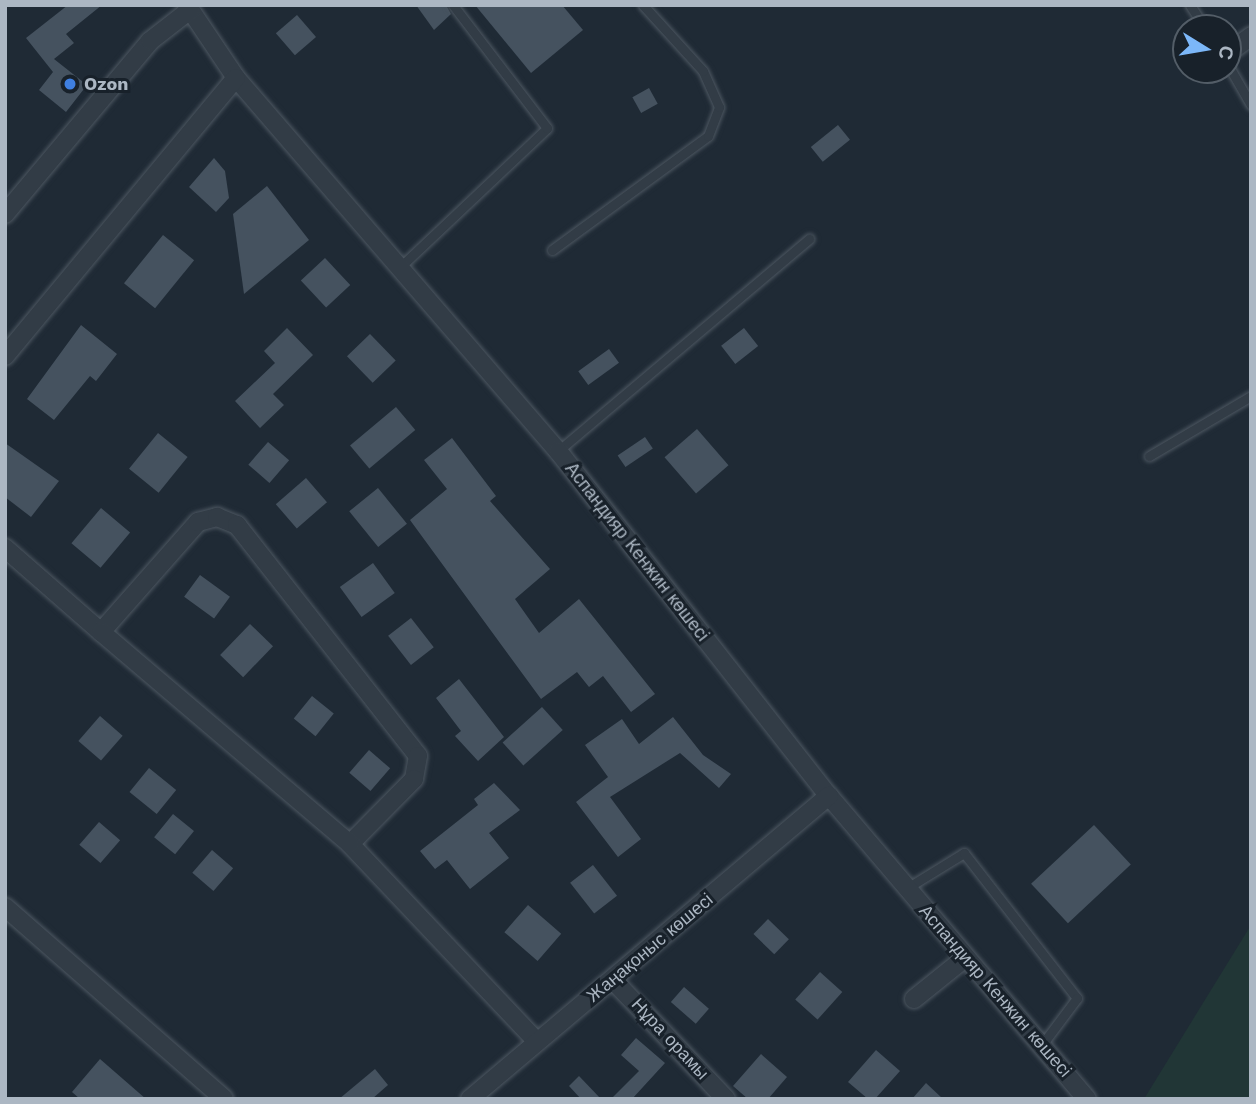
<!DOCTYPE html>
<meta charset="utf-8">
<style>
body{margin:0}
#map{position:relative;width:1256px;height:1104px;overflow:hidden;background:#1f2a35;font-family:"Work Sans",sans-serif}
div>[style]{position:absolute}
.green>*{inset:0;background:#213636}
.building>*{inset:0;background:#45525f;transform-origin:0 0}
.roads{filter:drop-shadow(0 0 2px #4d5761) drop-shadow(0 0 2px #4d5761)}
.service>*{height:9px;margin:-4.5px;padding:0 4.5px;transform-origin:4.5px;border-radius:4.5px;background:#323c46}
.minor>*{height:18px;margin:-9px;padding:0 9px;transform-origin:9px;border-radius:9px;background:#323c46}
.dots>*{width:19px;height:19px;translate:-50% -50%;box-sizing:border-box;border:4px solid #18212a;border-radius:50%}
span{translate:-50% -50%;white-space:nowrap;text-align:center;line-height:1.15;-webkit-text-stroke:6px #18212a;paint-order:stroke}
.poi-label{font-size:18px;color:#acb7c3;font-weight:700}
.left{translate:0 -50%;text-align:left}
.street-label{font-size:18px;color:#acb7c3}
.frame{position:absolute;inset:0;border:7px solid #acb7c3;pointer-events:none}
.north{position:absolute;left:1172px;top:14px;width:70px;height:70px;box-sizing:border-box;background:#18212a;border:2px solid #535d67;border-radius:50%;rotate:101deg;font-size:19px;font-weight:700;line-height:28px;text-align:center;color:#acb7c3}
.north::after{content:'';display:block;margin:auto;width:24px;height:32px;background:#7cb7f8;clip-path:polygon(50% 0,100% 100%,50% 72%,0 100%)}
</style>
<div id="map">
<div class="green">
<i style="clip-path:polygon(1251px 925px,1251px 1099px,1144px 1099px)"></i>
</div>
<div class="building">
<i style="clip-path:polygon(68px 5px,102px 5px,66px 34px,74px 43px,54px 59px,87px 85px,66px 112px,39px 90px,53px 72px,26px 38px)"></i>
<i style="clip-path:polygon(416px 5px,446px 5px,451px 14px,434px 30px)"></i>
<i style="clip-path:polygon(475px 5px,562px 5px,583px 30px,531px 73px)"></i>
<i style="left:297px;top:15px;width:29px;height:28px;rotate:49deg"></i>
<i style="left:649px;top:88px;width:18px;height:19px;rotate:61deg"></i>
<i style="left:838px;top:125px;width:19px;height:35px;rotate:51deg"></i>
<i style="clip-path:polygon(214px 158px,225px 171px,229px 198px,216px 212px,189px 187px)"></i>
<i style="clip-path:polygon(267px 186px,309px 240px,244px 294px,233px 214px)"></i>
<i style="left:163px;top:235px;width:40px;height:62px;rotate:39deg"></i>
<i style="left:325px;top:258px;width:37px;height:33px;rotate:47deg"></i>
<i style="clip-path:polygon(81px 325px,117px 354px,96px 381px,90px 376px,54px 420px,27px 399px)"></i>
<i style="clip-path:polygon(287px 328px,313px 355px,273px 394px,284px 405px,260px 428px,235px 401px,275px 363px,264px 351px)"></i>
<i style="left:744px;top:328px;width:23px;height:29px;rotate:52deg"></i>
<i style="left:370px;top:334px;width:37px;height:32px;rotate:46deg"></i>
<i style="left:609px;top:349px;width:17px;height:38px;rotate:54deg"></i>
<i style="left:396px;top:407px;width:30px;height:60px;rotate:50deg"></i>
<i style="left:697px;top:429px;width:48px;height:43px;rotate:49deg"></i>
<i style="left:158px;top:433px;width:38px;height:46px;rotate:39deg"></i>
<i style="left:645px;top:437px;width:14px;height:33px;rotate:56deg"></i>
<i style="clip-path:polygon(452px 438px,496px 496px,490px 501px,550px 569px,515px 599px,539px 633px,579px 599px,655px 694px,631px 712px,603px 676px,589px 687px,577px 672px,541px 699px,410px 520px,447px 489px,424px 460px)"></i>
<i style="left:268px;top:442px;width:28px;height:30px;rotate:41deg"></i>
<i style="clip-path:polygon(5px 443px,59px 481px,31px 517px,5px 497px)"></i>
<i style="left:306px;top:478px;width:32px;height:40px;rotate:49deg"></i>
<i style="left:378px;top:488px;width:46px;height:37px;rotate:51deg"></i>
<i style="left:101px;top:508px;width:38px;height:46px;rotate:40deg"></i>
<i style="left:373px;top:563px;width:37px;height:41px;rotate:54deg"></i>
<i style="left:200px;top:575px;width:37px;height:27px;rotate:36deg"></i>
<i style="left:411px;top:618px;width:37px;height:29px;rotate:52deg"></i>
<i style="left:250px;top:624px;width:32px;height:43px;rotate:44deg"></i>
<i style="clip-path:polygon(459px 679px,504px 737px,478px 761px,455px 736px,461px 731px,436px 698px)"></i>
<i style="left:312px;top:696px;width:28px;height:29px;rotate:39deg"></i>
<i style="left:542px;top:707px;width:31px;height:53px;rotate:48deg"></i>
<i style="left:100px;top:716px;width:30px;height:33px;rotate:41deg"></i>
<i style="clip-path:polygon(673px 717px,703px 755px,731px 774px,719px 788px,680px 753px,610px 797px,641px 839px,618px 857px,576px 802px,608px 777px,585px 745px,622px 719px,639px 744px)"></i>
<i style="left:369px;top:750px;width:28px;height:30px;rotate:41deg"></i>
<i style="left:149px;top:768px;width:35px;height:31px;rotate:39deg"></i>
<i style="clip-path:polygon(494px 783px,520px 810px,489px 833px,509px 858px,470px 889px,447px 860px,435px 869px,420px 851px,478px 805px,474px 799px)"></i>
<i style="left:173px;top:814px;width:27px;height:30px;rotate:39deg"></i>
<i style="left:99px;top:822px;width:28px;height:30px;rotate:41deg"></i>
<i style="left:1094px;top:825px;width:54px;height:86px;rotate:47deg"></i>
<i style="left:212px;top:850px;width:28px;height:30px;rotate:41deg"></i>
<i style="left:593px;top:865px;width:39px;height:29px;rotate:52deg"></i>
<i style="left:528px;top:905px;width:44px;height:36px;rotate:41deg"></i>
<i style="left:768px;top:919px;width:29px;height:21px;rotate:44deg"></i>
<i style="left:820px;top:972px;width:30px;height:37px;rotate:42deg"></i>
<i style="left:684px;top:987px;width:33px;height:20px;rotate:41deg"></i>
<i style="clip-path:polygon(636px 1038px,665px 1063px,632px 1099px,611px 1099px,639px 1071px,621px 1055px)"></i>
<i style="clip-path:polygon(876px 1050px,900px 1071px,875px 1099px,868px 1099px,848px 1082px)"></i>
<i style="clip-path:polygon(761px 1054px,787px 1077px,768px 1099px,748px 1099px,733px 1086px)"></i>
<i style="clip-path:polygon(100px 1059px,146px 1099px,80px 1099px,72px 1092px)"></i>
<i style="clip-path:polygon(375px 1069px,388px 1085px,372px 1099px,339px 1099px)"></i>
<i style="clip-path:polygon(579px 1076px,601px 1099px,581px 1099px,569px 1086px)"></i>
<i style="clip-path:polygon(926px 1083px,943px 1099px,912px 1099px)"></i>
</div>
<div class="roads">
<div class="service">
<i style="left:1190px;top:5px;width:27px;rotate:57deg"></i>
<i style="left:1228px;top:65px;width:46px;rotate:60.1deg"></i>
<i style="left:552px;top:250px;width:193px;rotate:-36.2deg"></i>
<i style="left:708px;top:136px;width:31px;rotate:-69deg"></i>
<i style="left:719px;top:107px;width:39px;rotate:-114deg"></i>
<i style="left:703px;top:71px;width:89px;rotate:-132.3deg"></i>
<i style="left:398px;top:269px;width:205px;rotate:-43.4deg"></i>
<i style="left:547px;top:128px;width:155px;rotate:-127.4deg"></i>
<i style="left:558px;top:451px;width:329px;rotate:-40.2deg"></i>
<i style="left:1149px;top:456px;width:118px;rotate:-30.5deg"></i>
<i style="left:907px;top:888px;width:67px;rotate:-31.6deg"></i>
<i style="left:964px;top:853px;width:184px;rotate:52.1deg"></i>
<i style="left:1077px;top:998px;width:60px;rotate:126.9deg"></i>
</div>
<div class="minor">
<i style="left:187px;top:5px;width:88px;rotate:56.1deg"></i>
<i style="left:236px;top:78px;width:493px;rotate:49.2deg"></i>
<i style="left:558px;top:451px;width:439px;rotate:51.9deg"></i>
<i style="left:829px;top:796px;width:398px;rotate:49.6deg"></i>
<i style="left:1228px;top:53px;width:29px;rotate:-36deg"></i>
<i style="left:5px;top:214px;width:226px;rotate:-50deg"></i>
<i style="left:150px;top:41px;width:51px;rotate:-37.8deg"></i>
<i style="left:5px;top:356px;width:361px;rotate:-50.3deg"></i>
<i style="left:5px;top:548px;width:128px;rotate:41.2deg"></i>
<i style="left:101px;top:632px;width:147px;rotate:-48.6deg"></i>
<i style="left:198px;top:522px;width:20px;rotate:-15deg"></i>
<i style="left:217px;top:517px;width:22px;rotate:22deg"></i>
<i style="left:237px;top:525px;width:293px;rotate:51.9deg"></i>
<i style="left:418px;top:756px;width:23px;rotate:100deg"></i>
<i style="left:414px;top:779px;width:91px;rotate:134.6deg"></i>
<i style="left:350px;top:844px;width:272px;rotate:46.6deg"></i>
<i style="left:101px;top:632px;width:327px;rotate:40.4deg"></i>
<i style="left:5px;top:907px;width:291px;rotate:41.2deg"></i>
<i style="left:613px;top:980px;width:164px;rotate:46.5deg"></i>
<i style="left:914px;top:999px;width:65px;rotate:-38.8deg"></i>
<i style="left:470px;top:1099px;width:470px;rotate:-40.2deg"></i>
</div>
</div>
<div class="dots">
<i style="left:70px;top:84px;background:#3f7fe0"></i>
</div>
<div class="poi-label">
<span class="left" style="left:84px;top:84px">Ozon</span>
</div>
<div class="street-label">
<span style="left:637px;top:552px;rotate:52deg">Аспандияр Кенжин көшесі</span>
<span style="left:650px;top:948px;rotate:-40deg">Жаңақоныс көшесі</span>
<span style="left:995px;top:991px;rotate:49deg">Аспандияр Кенжин көшесі</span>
<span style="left:670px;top:1039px;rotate:47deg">Нұра орамы</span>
</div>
<div class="frame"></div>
<div class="north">С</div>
</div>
